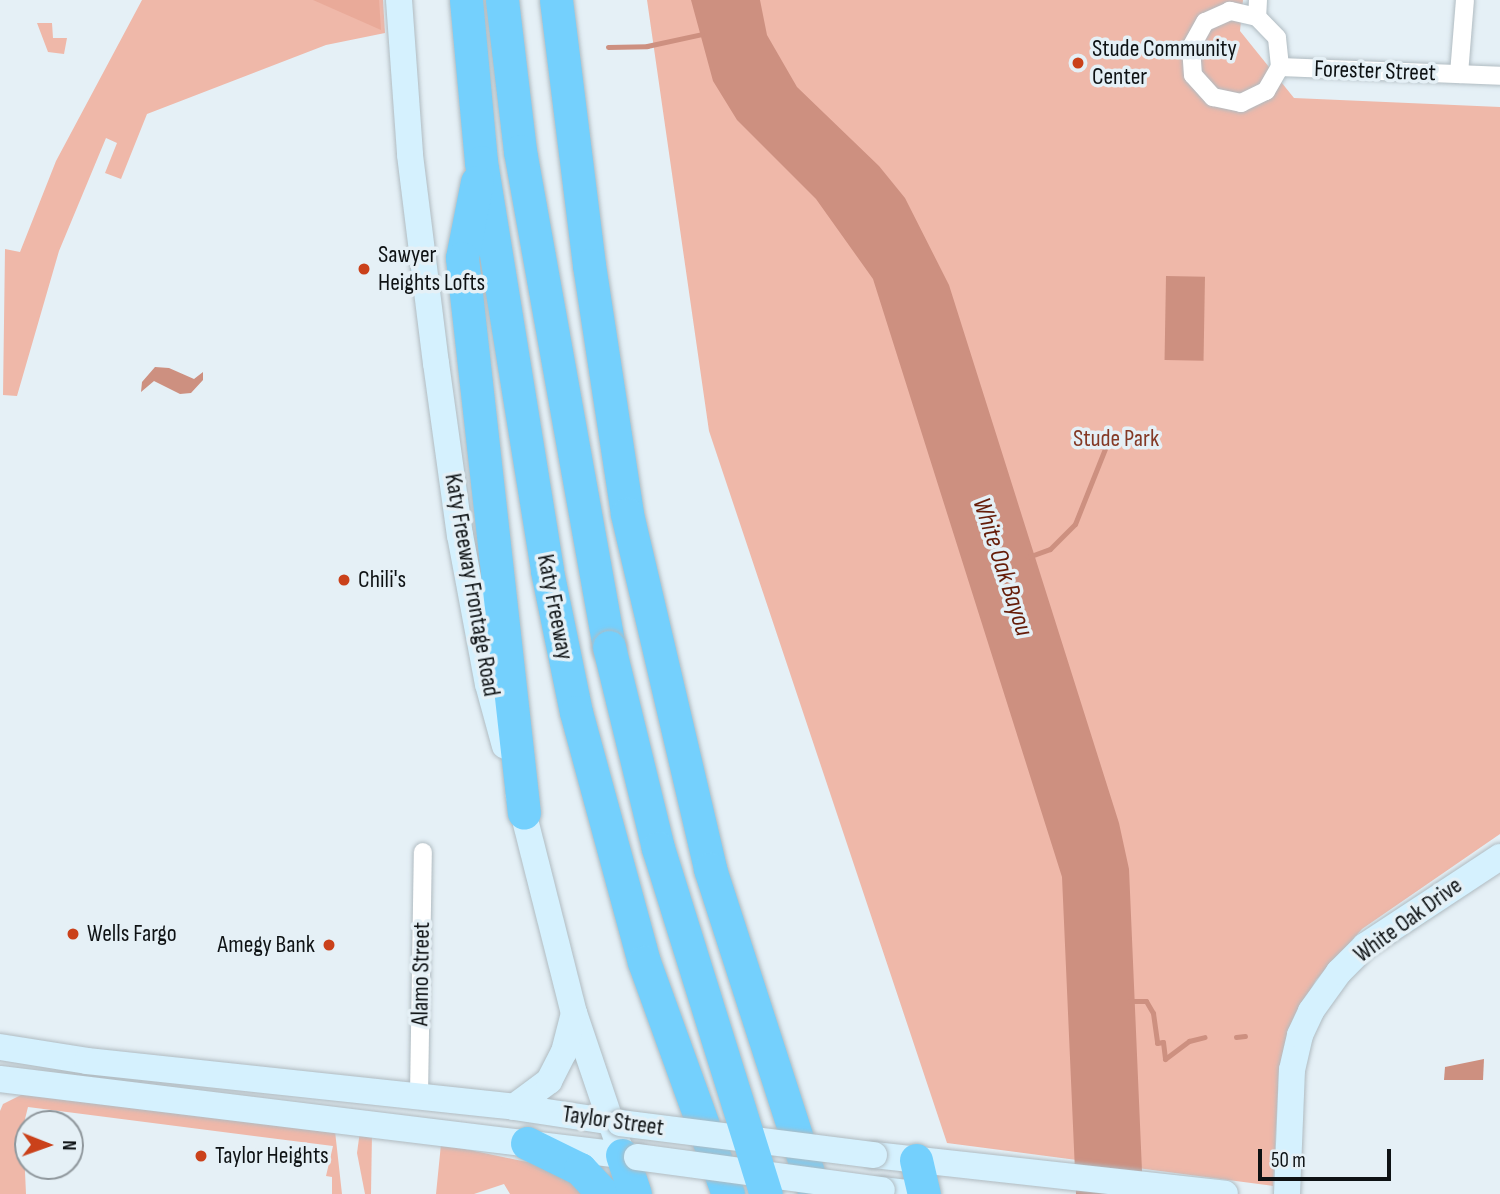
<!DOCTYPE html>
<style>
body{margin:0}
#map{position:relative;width:1500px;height:1194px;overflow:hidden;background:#e5f0f6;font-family:"Sofia Sans Condensed",sans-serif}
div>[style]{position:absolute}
.green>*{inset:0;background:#efb8a9}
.forest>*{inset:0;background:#e9aa99}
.water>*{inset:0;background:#cd9080;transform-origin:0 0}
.stream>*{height:5px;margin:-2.5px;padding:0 2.5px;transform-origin:2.5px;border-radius:2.5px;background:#cd9080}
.roads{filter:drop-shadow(0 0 2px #b0bbc1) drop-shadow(0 0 2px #b0bbc1)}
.street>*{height:18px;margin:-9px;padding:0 9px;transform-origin:9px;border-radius:9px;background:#fff}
.secondary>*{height:26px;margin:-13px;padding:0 13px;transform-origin:13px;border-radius:13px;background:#d5f1fe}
.highway>*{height:33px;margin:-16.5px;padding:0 16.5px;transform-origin:16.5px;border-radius:16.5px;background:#74d0fd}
.bridges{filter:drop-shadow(0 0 2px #b0bbc1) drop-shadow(0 0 2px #b0bbc1)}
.secondary-bridge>*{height:26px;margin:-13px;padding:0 13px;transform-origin:13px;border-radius:13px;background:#d5f1fe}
.highway-bridge>*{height:33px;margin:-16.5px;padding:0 16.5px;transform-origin:16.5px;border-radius:16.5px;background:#74d0fd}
.dots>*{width:19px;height:19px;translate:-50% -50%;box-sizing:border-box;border:4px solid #e5f0f6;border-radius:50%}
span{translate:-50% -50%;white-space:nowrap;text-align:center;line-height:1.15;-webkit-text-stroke:7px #e5f0f6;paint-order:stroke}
.poi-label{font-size:24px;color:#0e1214}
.left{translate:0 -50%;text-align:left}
.right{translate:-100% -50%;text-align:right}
.street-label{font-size:24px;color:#0e1214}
.park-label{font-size:24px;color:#843925}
.water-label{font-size:26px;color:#651c08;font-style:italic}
.north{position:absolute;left:14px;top:1110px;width:70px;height:70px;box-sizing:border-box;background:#e5f0f6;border:2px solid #8f979c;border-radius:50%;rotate:91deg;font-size:19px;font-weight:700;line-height:28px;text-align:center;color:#0e1214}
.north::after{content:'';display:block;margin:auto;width:24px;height:32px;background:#ca411a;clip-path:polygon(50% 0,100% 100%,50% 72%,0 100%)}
.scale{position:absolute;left:1258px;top:1149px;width:133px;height:32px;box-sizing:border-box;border:4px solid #0e1214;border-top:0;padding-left:9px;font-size:21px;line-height:24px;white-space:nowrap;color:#0e1214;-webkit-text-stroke:5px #e5f0f6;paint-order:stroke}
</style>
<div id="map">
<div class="green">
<i style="clip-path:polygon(142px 0,383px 0,385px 33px,326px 45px,147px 114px,121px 179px,105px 173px,117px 143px,106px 138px,59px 251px,17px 396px,3px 395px,5px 249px,20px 252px,56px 161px)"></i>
<i style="clip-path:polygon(647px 0,1243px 0,1240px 31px,1294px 98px,1500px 107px,1500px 834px,1362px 929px,1316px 980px,1295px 1018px,1279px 1069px,1273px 1186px,947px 1143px,709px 431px)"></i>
<i style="clip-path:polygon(37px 23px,52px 23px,53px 38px,67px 38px,64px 54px,48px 52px)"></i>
<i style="clip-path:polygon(27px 1092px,335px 1131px,342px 1194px,332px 1194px,332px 1177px,326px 1176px,333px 1146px,28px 1107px,23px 1127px,26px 1194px,0 1194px,0 1111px,3px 1104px)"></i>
<i style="clip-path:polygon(360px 1131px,372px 1133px,371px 1194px,365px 1194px,357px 1153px)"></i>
<i style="clip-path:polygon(441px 1144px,551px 1167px,589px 1194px,510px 1194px,504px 1184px,474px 1194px,436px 1194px)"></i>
</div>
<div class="forest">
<i style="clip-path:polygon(313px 0,379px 0,381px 30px)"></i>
</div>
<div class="water">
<i style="clip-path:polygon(691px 0,760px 0,767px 35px,797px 87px,879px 166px,905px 198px,949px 285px,1119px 823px,1129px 869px,1143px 1194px,1076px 1194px,1062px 877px,873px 279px,816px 199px,737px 120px,713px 81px)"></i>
<i style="left:1166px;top:276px;width:39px;height:84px;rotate:1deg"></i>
<i style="clip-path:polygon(155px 367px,169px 368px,194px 379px,203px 372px,203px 380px,191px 393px,180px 394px,154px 381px,141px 392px,142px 382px)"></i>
<i style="clip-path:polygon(1484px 1059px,1483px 1080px,1444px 1080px,1445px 1067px)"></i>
</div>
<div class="stream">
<i style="left:608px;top:47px;width:39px;rotate:-1deg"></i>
<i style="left:647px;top:46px;width:56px;rotate:-12.3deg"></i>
<i style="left:1028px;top:557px;width:23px;rotate:-20deg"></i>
<i style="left:1050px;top:549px;width:35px;rotate:-45deg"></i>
<i style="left:1075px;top:524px;width:84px;rotate:-68.3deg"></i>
<i style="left:1129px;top:1001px;width:17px"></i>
<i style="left:1146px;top:1001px;width:14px;rotate:60deg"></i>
<i style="left:1153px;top:1013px;width:30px;rotate:82deg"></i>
<i style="left:1157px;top:1043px;width:6px;rotate:-9deg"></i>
<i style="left:1163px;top:1042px;width:17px;rotate:83deg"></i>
<i style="left:1165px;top:1059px;width:30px;rotate:-37deg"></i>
<i style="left:1189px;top:1041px;width:16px;rotate:-14deg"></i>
<i style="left:1236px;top:1037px;width:9px;rotate:-6deg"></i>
</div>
<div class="roads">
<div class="street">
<i style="left:1258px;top:0;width:17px;rotate:93deg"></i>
<i style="left:1257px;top:17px;width:29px;rotate:46deg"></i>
<i style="left:1277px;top:38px;width:29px;rotate:84deg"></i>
<i style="left:1280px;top:67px;width:220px;rotate:2.3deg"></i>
<i style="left:1257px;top:17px;width:28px;rotate:-167deg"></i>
<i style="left:1230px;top:11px;width:27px;rotate:156deg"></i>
<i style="left:1205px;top:22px;width:29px;rotate:119deg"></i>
<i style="left:1191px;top:47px;width:28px;rotate:86deg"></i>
<i style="left:1193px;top:75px;width:30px;rotate:48deg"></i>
<i style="left:1213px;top:97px;width:29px;rotate:12deg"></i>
<i style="left:1241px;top:103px;width:28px;rotate:-26deg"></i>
<i style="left:1266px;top:91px;width:28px;rotate:-60deg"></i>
<i style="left:1459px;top:74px;width:74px;rotate:-85.4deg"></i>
<i style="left:419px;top:1096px;width:244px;rotate:-89.1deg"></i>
</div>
<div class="secondary">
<i style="left:399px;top:0;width:155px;rotate:85.9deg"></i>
<i style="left:410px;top:155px;width:210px;rotate:82.9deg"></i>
<i style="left:436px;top:363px;width:174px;rotate:82.1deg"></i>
<i style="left:460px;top:535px;width:152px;rotate:79.4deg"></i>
<i style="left:488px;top:684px;width:64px;rotate:74.7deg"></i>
<i style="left:519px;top:796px;width:224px;rotate:75.8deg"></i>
<i style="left:574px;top:1013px;width:150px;rotate:71.3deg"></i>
<i style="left:0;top:1047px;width:88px;rotate:9.1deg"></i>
<i style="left:87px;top:1061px;width:429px;rotate:6.1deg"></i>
<i style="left:514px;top:1107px;width:107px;rotate:8.6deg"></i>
<i style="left:0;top:1079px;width:642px;rotate:6.98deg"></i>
<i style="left:514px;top:1107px;width:44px;rotate:-36.6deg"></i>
<i style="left:549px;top:1081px;width:33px;rotate:-63deg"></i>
<i style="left:564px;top:1052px;width:40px;rotate:-75.6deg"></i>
<i style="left:874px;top:1155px;width:353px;rotate:6.3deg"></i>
<i style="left:882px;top:1190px;width:31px;rotate:7deg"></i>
<i style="left:1287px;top:1194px;width:124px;rotate:-87.7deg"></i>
<i style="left:1292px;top:1070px;width:36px;rotate:-77deg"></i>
<i style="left:1300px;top:1035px;width:26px;rotate:-65deg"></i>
<i style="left:1311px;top:1011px;width:48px;rotate:-54.3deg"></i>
<i style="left:1339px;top:972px;width:37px;rotate:-45deg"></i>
<i style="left:1365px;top:946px;width:162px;rotate:-33.4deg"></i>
</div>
<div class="highway">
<i style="left:466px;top:0;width:163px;rotate:84.7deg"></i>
<i style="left:481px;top:162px;width:414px;rotate:80.8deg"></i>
<i style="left:547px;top:571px;width:144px;rotate:78.4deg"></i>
<i style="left:576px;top:712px;width:259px;rotate:74.8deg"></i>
<i style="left:644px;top:962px;width:247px;rotate:70.1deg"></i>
<i style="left:502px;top:0;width:152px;rotate:83.2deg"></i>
<i style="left:520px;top:151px;width:504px;rotate:79.83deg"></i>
<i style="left:556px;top:0;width:267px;rotate:82.9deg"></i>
<i style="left:589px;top:265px;width:252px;rotate:81.3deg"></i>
<i style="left:627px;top:514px;width:365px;rotate:76.8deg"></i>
<i style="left:710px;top:869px;width:342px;rotate:72.1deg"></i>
<i style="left:477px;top:182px;width:77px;rotate:101.2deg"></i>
<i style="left:462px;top:258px;width:558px;rotate:83.63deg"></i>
<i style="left:527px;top:1143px;width:59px;rotate:26.1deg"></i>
<i style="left:580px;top:1169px;width:34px;rotate:47deg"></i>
<i style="left:622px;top:1155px;width:41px;rotate:71.6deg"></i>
<i style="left:916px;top:1160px;width:35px;rotate:77deg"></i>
</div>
</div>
<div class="bridges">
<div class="secondary-bridge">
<i style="left:620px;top:1123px;width:256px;rotate:7.2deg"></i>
<i style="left:637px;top:1157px;width:247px;rotate:7.7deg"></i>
</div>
<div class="highway-bridge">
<i style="left:609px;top:647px;width:207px;rotate:76.3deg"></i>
<i style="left:658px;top:848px;width:362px;rotate:72.7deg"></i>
</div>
</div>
<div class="dots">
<i style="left:1078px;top:63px;background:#ca411a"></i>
<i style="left:364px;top:269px;background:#ca411a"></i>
<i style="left:344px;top:580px;background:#ca411a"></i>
<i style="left:73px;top:934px;background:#ca411a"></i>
<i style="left:329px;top:945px;background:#ca411a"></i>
<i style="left:201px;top:1156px;background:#ca411a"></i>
</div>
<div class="poi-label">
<span class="left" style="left:1092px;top:63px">Stude Community<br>Center</span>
<span class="left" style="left:378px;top:269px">Sawyer<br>Heights Lofts</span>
<span class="left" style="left:358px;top:580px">Chili's</span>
<span class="left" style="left:87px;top:934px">Wells Fargo</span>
<span class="right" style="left:315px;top:945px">Amegy Bank</span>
<span class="left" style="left:215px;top:1156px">Taylor Heights</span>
</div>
<div class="street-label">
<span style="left:1375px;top:71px;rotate:2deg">Forester Street</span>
<span style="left:472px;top:585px;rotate:80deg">Katy Freeway Frontage Road</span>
<span style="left:555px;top:607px;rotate:79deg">Katy Freeway</span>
<span style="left:1408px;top:920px;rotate:-36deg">White Oak Drive</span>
<span style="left:421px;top:974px;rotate:-89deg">Alamo Street</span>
<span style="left:613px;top:1121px;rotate:8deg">Taylor Street</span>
</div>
<div class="park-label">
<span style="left:1116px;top:439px">Stude Park</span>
</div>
<div class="water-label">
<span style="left:1002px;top:567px;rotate:72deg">White Oak Bayou</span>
</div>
<div class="north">N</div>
<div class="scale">50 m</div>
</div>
